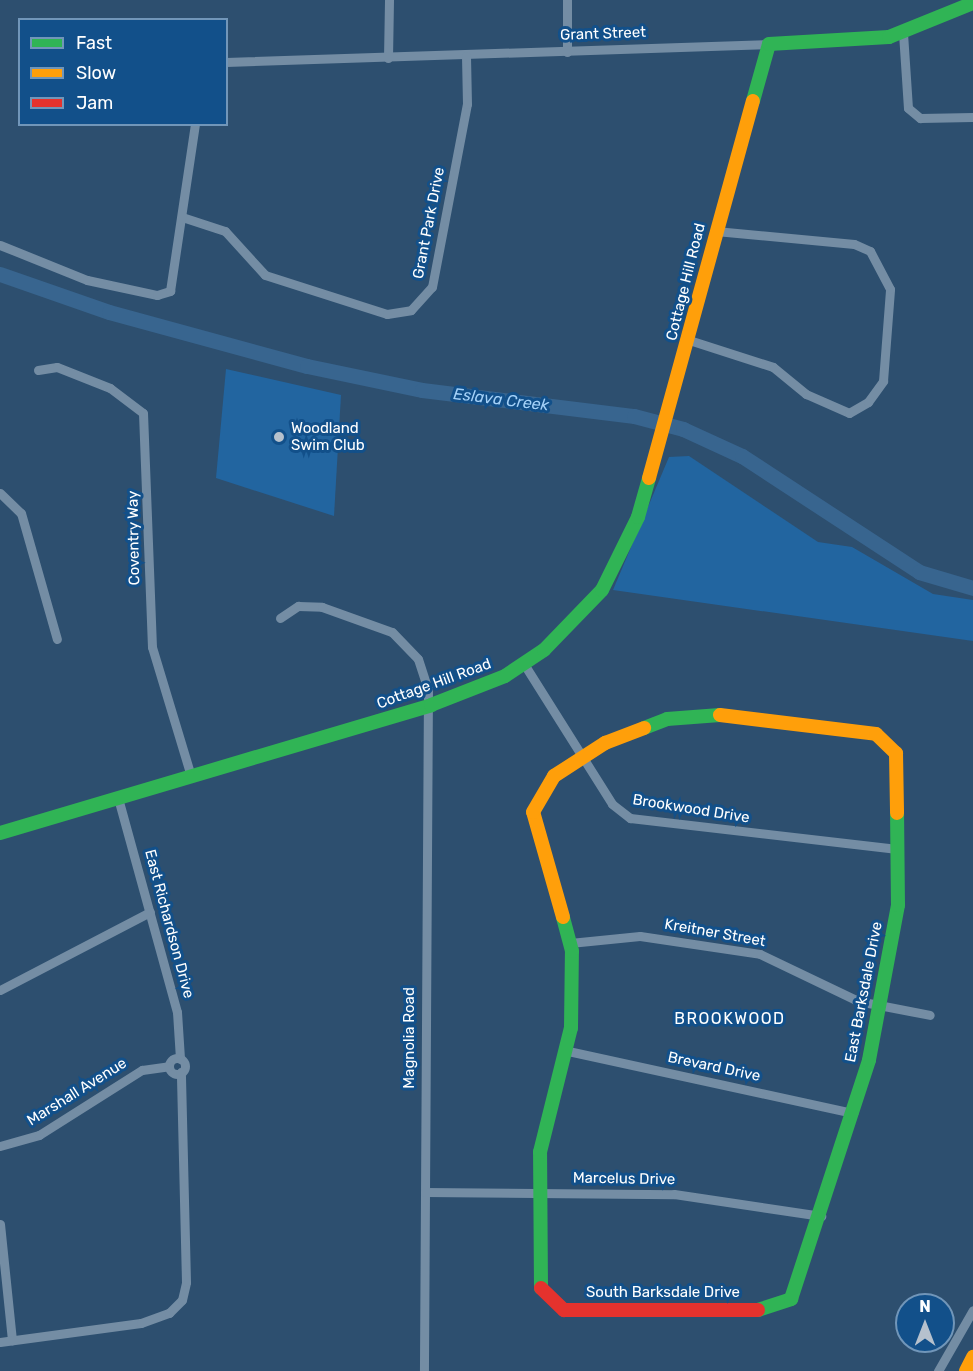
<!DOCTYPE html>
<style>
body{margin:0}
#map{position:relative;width:973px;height:1371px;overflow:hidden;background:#2d4f6f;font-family:Rubik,sans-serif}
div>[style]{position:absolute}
.green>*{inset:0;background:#2265a0}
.river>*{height:15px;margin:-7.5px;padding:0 7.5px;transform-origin:7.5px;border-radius:7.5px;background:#38658f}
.street>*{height:9px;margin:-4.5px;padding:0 4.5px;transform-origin:4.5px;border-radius:4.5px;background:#748da4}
.street>.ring{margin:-4.5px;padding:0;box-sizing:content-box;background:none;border:9px solid #748da4;border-radius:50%}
.fast>*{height:14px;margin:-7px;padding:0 7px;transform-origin:7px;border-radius:7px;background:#30b455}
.slow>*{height:14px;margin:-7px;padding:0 7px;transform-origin:7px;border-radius:7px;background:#ff9f0a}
.jam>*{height:14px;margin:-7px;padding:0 7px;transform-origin:7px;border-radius:7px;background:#e5322d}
.dots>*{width:16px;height:16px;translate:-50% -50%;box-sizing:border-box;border:3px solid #12508a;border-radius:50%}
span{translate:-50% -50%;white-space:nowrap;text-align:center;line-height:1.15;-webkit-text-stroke:6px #12508a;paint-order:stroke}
.street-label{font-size:15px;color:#fff}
.poi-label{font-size:15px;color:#fff}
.left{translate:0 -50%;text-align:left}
.water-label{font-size:16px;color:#a4d1f8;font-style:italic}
.neighbourhood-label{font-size:16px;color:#fff;letter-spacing:1.5px}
.legend{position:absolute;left:18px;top:18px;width:210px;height:108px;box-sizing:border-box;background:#12508a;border:2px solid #7196b9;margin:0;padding:8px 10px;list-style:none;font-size:18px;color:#fff}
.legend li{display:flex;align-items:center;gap:12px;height:30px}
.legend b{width:30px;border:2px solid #7196b9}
.north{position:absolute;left:895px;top:1293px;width:60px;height:60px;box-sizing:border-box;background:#12508a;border:2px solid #7196b9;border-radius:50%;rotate:0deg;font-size:16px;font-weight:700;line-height:24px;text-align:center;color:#fff}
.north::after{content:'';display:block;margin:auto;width:21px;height:27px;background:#b6c1cd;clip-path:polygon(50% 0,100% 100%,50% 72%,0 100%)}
</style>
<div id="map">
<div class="green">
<i style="clip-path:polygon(226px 369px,341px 395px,334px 516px,216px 478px)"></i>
<i style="clip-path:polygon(689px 456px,818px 542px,852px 547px,933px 594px,973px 600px,973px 641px,613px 590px,669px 457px)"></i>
</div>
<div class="river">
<i style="left:0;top:274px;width:115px;rotate:19.2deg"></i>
<i style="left:109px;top:312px;width:205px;rotate:15.3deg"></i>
<i style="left:307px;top:366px;width:117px;rotate:11.8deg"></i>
<i style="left:422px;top:390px;width:214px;rotate:7deg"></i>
<i style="left:634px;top:416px;width:51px;rotate:14.9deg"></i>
<i style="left:683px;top:429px;width:65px;rotate:24.6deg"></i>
<i style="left:742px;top:456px;width:212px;rotate:33.2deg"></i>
<i style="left:919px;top:572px;width:56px;rotate:16.5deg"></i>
</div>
<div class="street">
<i style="left:903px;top:33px;width:75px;rotate:86.2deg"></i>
<i style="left:908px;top:108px;width:16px;rotate:40deg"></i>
<i style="left:920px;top:118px;width:53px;rotate:-1.1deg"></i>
<i style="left:567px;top:52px;width:52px;rotate:-90deg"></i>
<i style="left:388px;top:58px;width:58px;rotate:-89deg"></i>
<i style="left:226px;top:62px;width:543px;rotate:-1.9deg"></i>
<i style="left:182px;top:217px;width:45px;rotate:18deg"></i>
<i style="left:225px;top:231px;width:59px;rotate:47.7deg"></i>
<i style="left:265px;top:275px;width:128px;rotate:17.7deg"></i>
<i style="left:387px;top:314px;width:24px;rotate:-9deg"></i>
<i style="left:411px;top:310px;width:31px;rotate:-48deg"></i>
<i style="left:432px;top:287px;width:186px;rotate:-79.2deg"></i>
<i style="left:467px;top:104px;width:48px;rotate:-91.2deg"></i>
<i style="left:0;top:245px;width:94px;rotate:21.9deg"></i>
<i style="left:87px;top:280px;width:72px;rotate:12.1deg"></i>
<i style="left:157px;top:295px;width:14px;rotate:-17deg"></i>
<i style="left:170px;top:291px;width:169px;rotate:-81.5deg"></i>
<i style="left:689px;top:340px;width:88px;rotate:17.8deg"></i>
<i style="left:773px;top:367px;width:43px;rotate:39.3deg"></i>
<i style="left:806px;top:394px;width:47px;rotate:23.8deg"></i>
<i style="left:849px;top:413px;width:22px;rotate:-30deg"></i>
<i style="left:868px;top:402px;width:26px;rotate:-54deg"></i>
<i style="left:883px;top:381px;width:92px;rotate:-85.6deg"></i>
<i style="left:890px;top:289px;width:43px;rotate:-117.8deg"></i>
<i style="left:870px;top:251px;width:17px;rotate:-156deg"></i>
<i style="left:854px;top:244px;width:139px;rotate:-174.6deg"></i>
<i style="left:38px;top:370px;width:19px;rotate:-9deg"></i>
<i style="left:57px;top:367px;width:57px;rotate:21.6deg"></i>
<i style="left:110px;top:388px;width:41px;rotate:37.1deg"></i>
<i style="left:143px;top:413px;width:234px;rotate:87.8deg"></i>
<i style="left:152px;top:647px;width:135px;rotate:73.2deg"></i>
<i style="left:0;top:493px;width:29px;rotate:44deg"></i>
<i style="left:21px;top:513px;width:131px;rotate:74.1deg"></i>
<i style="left:280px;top:618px;width:22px;rotate:-34deg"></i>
<i style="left:298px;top:606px;width:24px;rotate:2deg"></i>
<i style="left:322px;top:607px;width:74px;rotate:19.7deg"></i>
<i style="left:392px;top:632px;width:37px;rotate:46deg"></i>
<i style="left:418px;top:659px;width:32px;rotate:72deg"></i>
<i style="left:428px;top:689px;width:682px;rotate:90.34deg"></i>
<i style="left:524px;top:664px;width:165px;rotate:57.8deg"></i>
<i style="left:612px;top:804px;width:23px;rotate:38deg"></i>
<i style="left:630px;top:818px;width:269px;rotate:6.6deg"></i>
<i style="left:118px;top:798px;width:222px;rotate:74.6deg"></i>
<i style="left:177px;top:1012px;width:47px;rotate:86.3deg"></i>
<i style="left:570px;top:943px;width:70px;rotate:-5.7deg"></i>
<i style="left:640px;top:936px;width:121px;rotate:8.5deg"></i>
<i style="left:760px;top:954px;width:109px;rotate:25.6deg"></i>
<i style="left:858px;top:1001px;width:73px;rotate:11deg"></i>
<i style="left:0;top:990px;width:169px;rotate:-27.5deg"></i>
<i style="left:568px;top:1051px;width:292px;rotate:12.3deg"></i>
<i class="ring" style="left:169px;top:1058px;width:7px;height:7px"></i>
<i style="left:0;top:1146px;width:41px;rotate:-15.8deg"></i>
<i style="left:39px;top:1135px;width:122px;rotate:-32.3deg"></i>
<i style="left:142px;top:1070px;width:27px;rotate:-8deg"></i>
<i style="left:425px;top:1192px;width:249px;rotate:0.5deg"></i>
<i style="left:674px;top:1194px;width:149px;rotate:8.5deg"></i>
<i style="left:0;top:1224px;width:117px;rotate:84.1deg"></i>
<i style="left:0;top:1342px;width:142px;rotate:-7.7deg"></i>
<i style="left:141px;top:1323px;width:30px;rotate:-20deg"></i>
<i style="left:169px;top:1313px;width:18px;rotate:-45deg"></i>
<i style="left:182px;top:1300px;width:18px;rotate:-77deg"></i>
<i style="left:186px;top:1282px;width:210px;rotate:-91.4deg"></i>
<i style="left:938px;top:1371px;width:70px;rotate:-60.2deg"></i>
</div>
<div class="fast">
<i style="left:753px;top:101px;width:59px;rotate:-74.3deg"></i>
<i style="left:769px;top:44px;width:120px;rotate:-3.3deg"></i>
<i style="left:889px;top:37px;width:91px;rotate:-22deg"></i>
<i style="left:644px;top:728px;width:25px;rotate:-21deg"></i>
<i style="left:667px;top:719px;width:53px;rotate:-4.3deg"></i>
<i style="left:0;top:833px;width:450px;rotate:-16.5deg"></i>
<i style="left:431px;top:705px;width:79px;rotate:-21.4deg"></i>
<i style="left:505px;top:676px;width:47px;rotate:-33.7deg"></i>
<i style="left:544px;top:650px;width:83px;rotate:-46deg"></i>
<i style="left:602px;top:590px;width:81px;rotate:-63.7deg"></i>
<i style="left:638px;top:517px;width:41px;rotate:-74.2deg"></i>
<i style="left:541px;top:1288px;width:136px;rotate:-90.4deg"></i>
<i style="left:540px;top:1152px;width:128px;rotate:-76deg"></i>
<i style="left:571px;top:1028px;width:77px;rotate:-89.3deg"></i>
<i style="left:572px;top:951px;width:35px;rotate:-105deg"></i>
<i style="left:758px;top:1310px;width:35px;rotate:-18deg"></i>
<i style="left:791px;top:1299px;width:251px;rotate:-71.9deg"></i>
<i style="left:869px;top:1060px;width:158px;rotate:-79.4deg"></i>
<i style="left:898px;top:905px;width:92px;rotate:-90.6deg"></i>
</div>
<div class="slow">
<i style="left:649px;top:478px;width:391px;rotate:-74.6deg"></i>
<i style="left:720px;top:715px;width:157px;rotate:6.9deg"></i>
<i style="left:876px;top:734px;width:28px;rotate:44deg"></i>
<i style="left:896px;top:753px;width:60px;rotate:89deg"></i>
<i style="left:563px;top:917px;width:109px;rotate:-105.9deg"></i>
<i style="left:533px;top:812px;width:42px;rotate:-59.7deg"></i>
<i style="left:554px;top:776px;width:61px;rotate:-32.9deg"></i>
<i style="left:605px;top:743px;width:42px;rotate:-21deg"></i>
<i style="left:966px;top:1371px;width:16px;rotate:-63deg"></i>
</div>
<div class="jam">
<i style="left:541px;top:1288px;width:32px;rotate:44deg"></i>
<i style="left:564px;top:1310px;width:194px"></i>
</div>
<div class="dots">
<i style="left:279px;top:437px;background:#b6c1cd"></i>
</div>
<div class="street-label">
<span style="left:603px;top:34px;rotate:-2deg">Grant Street</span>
<span style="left:429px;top:223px;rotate:-79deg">Grant Park Drive</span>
<span style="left:686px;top:282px;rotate:-76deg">Cottage Hill Road</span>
<span style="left:134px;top:538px;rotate:-91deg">Coventry Way</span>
<span style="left:434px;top:684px;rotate:-20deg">Cottage Hill Road</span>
<span style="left:691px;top:809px;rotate:9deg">Brookwood Drive</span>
<span style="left:169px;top:924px;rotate:75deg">East Richardson Drive</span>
<span style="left:715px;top:933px;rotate:10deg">Kreitner Street</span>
<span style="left:864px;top:992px;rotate:-79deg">East Barksdale Drive</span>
<span style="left:410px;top:1038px;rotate:-90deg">Magnolia Road</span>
<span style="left:714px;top:1067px;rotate:12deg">Brevard Drive</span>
<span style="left:77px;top:1092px;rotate:-32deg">Marshall Avenue</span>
<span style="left:624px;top:1179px;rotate:1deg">Marcelus Drive</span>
<span style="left:663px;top:1293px">South Barksdale Drive</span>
</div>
<div class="poi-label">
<span class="left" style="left:291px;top:437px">Woodland<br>Swim Club</span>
</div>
<div class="water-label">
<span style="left:501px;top:400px;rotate:7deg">Eslava Creek</span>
</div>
<div class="neighbourhood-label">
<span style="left:730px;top:1019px">BROOKWOOD</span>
</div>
<ul class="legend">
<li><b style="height:8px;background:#30b455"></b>Fast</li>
<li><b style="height:8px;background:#ff9f0a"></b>Slow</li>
<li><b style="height:8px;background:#e5322d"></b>Jam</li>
</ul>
<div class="north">N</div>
</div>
